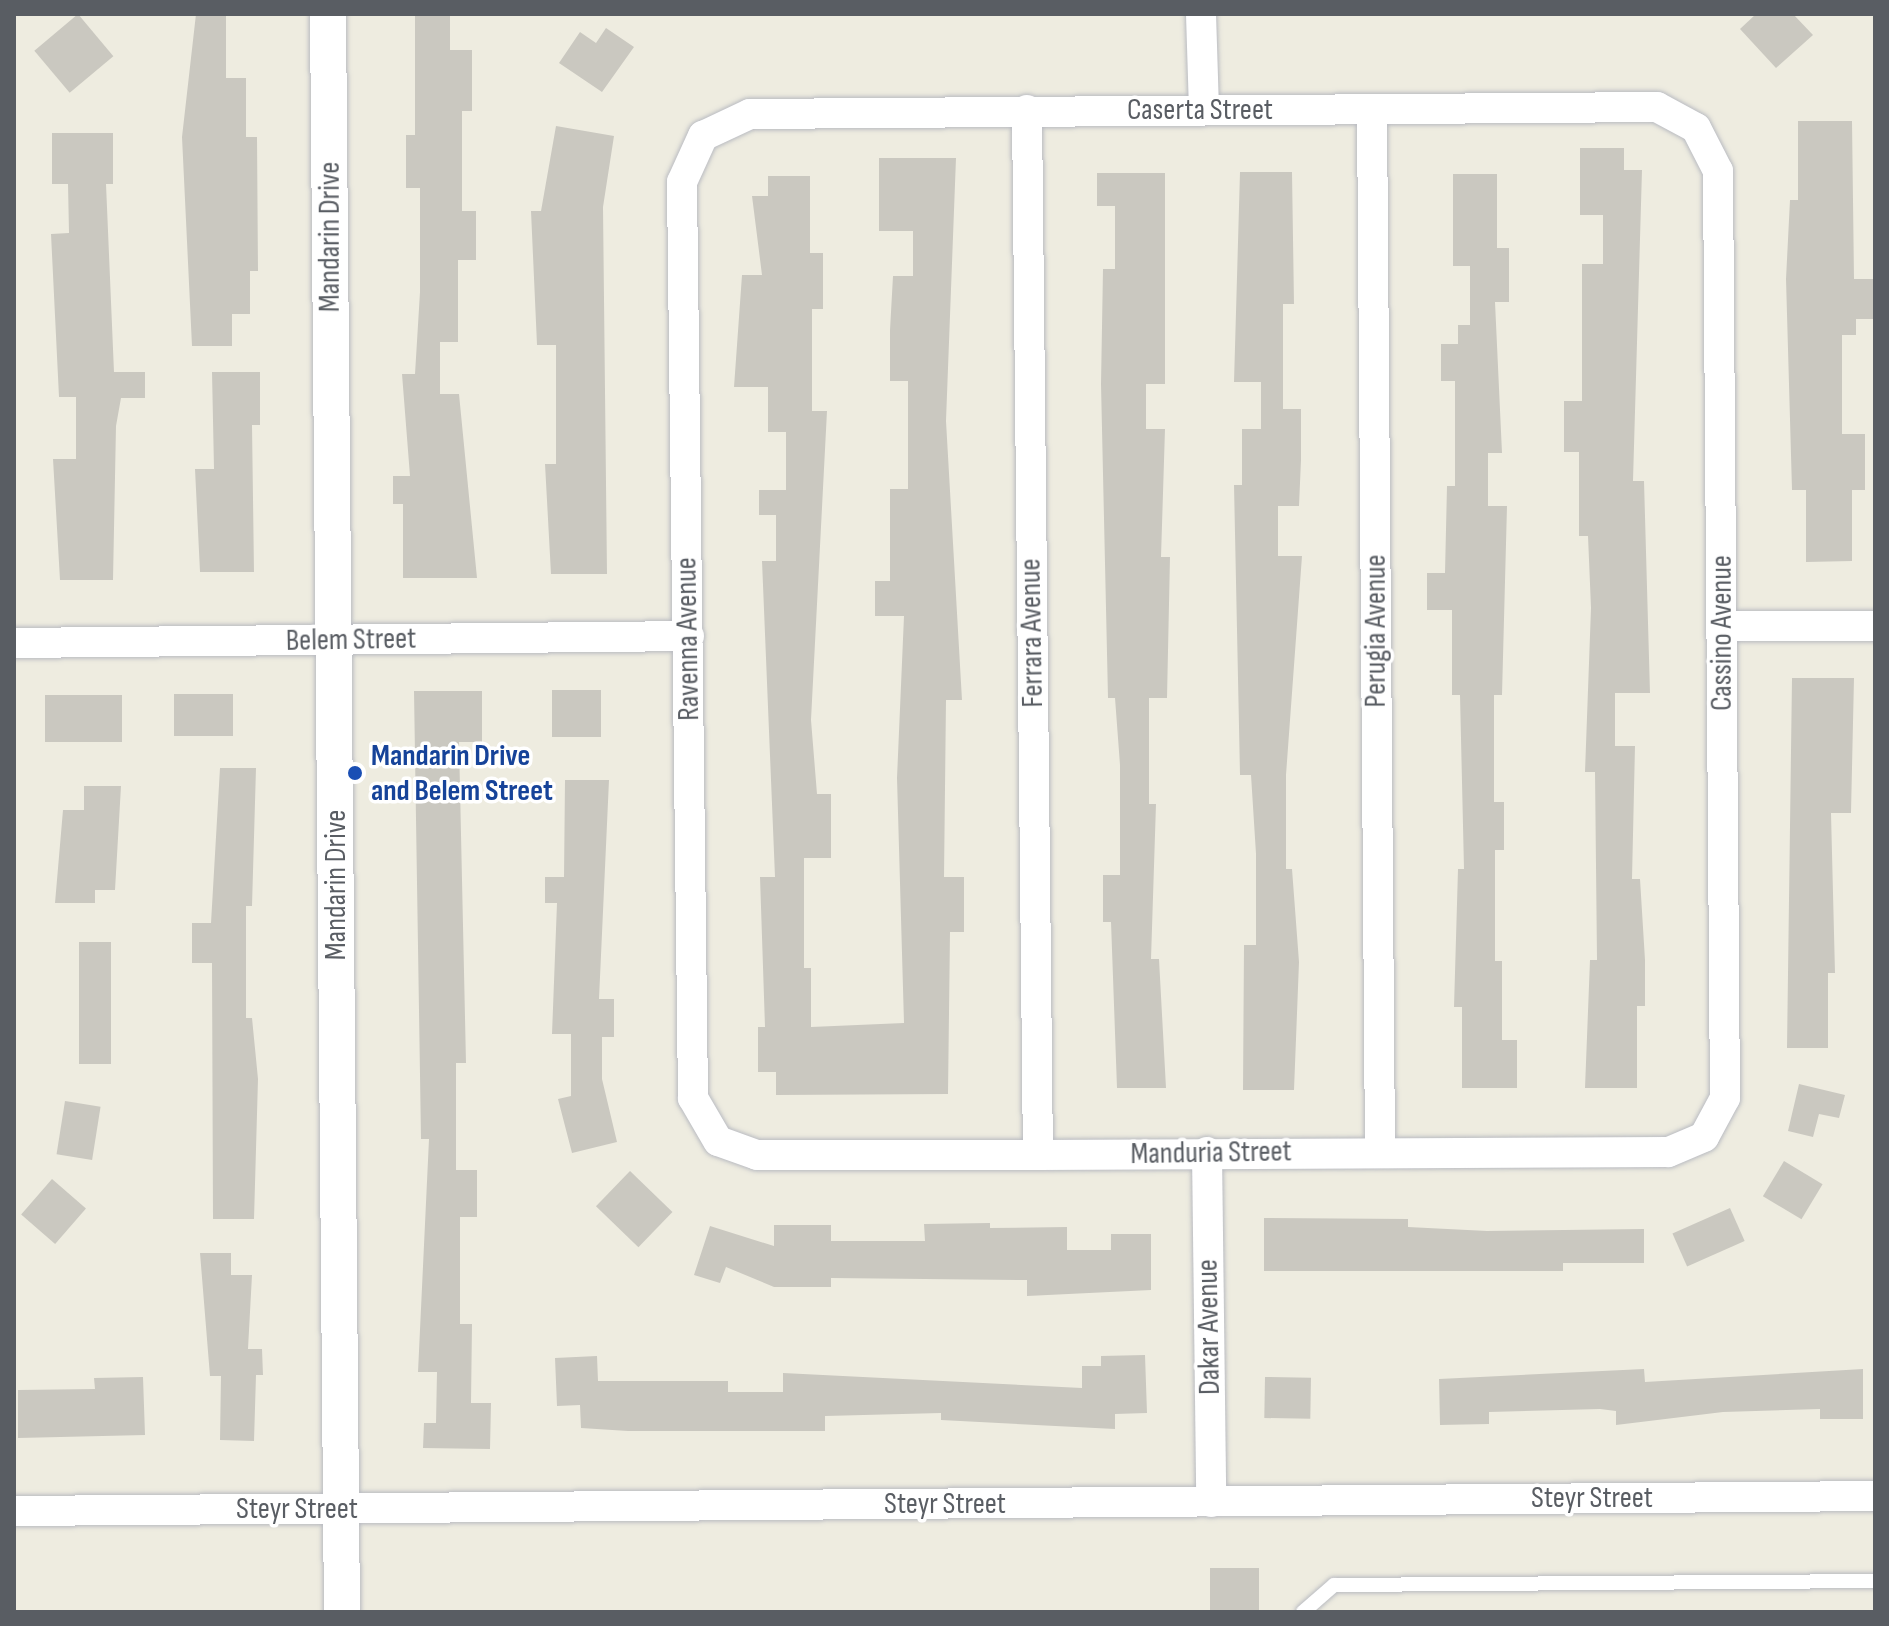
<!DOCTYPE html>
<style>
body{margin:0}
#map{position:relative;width:1889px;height:1626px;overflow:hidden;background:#eeece0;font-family:"Sofia Sans Condensed",sans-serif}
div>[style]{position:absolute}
.building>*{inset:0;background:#cac8c0;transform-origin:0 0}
.roads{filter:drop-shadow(0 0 2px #b9bbc1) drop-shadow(0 0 2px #b9bbc1)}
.service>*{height:14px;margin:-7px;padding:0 7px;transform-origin:7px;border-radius:7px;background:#fff}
.minor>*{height:30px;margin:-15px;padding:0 15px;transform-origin:15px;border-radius:15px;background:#fff}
.tertiary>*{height:36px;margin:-18px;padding:0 18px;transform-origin:18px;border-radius:18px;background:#fff}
.dots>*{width:22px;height:22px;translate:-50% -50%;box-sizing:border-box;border:4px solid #fff;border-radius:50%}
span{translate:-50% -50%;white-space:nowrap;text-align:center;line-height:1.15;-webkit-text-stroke:7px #fff;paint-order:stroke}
.street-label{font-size:30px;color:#595d63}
.transit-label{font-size:30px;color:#164399;font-weight:700}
.left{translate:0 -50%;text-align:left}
.frame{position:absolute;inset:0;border:16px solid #595d63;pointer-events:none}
</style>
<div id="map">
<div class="building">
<i style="left:78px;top:14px;width:55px;height:57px;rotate:50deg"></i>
<i style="clip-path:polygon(196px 14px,226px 14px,226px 78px,246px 78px,246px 137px,257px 137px,258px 271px,250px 271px,250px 314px,232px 314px,232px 346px,192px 346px,182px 137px)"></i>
<i style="clip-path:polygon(415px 14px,450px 14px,450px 50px,472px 50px,472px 111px,462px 111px,462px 211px,476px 211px,476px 260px,458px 260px,458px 342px,440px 342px,440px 394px,459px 394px,477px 578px,403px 578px,403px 504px,393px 504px,393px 476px,410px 476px,402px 374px,415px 374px,420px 292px,420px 188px,406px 188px,406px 135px,415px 135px)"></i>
<i style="clip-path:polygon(1756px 14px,1793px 14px,1813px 35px,1776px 68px,1740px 29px)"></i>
<i style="clip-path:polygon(606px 28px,634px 47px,602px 92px,559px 63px,580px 32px,596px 43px)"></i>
<i style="clip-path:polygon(1798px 121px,1852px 121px,1854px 279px,1874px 279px,1874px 319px,1856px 319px,1856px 335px,1842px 335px,1842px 434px,1865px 434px,1865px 490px,1852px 490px,1852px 561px,1806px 562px,1806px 490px,1792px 490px,1786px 279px,1790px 200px,1798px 200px)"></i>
<i style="clip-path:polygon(556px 126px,614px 136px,603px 207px,607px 574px,551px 574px,545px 464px,556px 464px,556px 345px,537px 345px,531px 211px,541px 211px)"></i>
<i style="clip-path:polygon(52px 133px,113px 133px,113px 184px,106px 184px,114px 372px,145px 372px,145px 398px,121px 398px,116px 426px,113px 580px,60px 580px,53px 459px,76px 459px,76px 397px,59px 397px,51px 234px,69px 233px,68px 184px,52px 184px)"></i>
<i style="clip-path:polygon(1580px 148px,1624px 148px,1624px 170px,1642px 170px,1633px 481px,1644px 481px,1650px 693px,1615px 693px,1615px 746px,1635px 746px,1632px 879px,1640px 879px,1645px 960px,1645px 1006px,1637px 1006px,1637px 1088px,1585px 1088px,1590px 960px,1597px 960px,1595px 772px,1585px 772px,1591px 608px,1588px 536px,1579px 536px,1579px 452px,1564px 452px,1564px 401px,1582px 401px,1582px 264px,1603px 264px,1603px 215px,1580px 215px)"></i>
<i style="clip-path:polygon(879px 158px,956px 158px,946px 421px,962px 700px,946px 700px,944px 877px,964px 877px,964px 932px,950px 932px,948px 1094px,776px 1095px,776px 1072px,758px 1072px,758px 1027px,765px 1027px,760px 877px,775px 877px,762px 561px,776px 561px,776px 515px,759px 515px,759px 490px,786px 490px,786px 432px,768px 432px,768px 387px,734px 387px,742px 275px,762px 275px,752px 196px,768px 196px,768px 176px,810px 176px,810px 253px,823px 253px,823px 309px,812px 309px,812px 411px,827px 411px,811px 720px,817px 794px,831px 794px,831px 858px,804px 858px,804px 968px,811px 968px,811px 1027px,904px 1023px,897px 778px,904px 616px,875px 616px,875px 581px,890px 581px,890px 489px,908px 489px,908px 381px,890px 381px,890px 330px,893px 276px,913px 276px,913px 231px,879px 231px)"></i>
<i style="clip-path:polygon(1240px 172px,1292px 172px,1294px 304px,1283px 304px,1283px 409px,1301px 409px,1301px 460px,1299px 506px,1278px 506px,1278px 556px,1302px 556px,1286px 775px,1286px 869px,1292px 869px,1299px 962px,1294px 1090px,1243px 1090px,1244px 945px,1256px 945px,1256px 854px,1251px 775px,1240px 775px,1234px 485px,1242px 485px,1242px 429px,1261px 429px,1261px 382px,1234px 382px)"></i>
<i style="clip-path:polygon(1097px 173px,1165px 173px,1165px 384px,1146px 384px,1146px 429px,1165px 429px,1161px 557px,1170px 557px,1167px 698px,1149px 698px,1149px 804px,1156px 804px,1151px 959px,1159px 959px,1166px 1088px,1117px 1088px,1111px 922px,1103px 922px,1103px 875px,1120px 875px,1120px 765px,1115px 698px,1108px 698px,1101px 384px,1103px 269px,1115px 269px,1115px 206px,1097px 206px)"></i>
<i style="clip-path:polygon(1453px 174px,1497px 174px,1497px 248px,1509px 248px,1509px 302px,1495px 302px,1502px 453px,1488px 453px,1488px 506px,1507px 506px,1502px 695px,1494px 695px,1494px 802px,1504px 802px,1504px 850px,1495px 850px,1495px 961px,1502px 961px,1502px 1040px,1517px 1040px,1517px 1088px,1462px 1088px,1462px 1007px,1454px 1007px,1458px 869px,1464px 869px,1460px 695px,1452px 695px,1452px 610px,1427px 610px,1427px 573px,1445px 573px,1447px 486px,1455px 486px,1455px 381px,1441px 381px,1441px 344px,1458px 344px,1458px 325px,1470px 325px,1470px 266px,1453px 266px)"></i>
<i style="clip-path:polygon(212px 372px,260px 372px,260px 425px,252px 425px,254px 572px,200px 572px,195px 469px,214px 469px)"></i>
<i style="clip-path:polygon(1792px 678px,1854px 678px,1851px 813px,1831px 813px,1835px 973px,1828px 973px,1828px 1048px,1787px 1048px)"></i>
<i style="left:552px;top:690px;width:49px;height:47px"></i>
<i style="clip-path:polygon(414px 691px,482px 691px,482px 742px,459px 742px,466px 1063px,456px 1063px,456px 1170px,477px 1170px,477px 1217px,460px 1217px,460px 1324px,472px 1324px,471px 1403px,491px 1403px,490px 1449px,423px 1448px,424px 1423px,436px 1423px,437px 1372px,418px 1372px,429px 1139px,421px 1139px)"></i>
<i style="left:174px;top:694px;width:59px;height:42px"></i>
<i style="left:45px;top:695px;width:77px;height:47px"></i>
<i style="clip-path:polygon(220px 768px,256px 768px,252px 906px,246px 906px,246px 1018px,252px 1018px,258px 1079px,254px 1219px,213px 1219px,212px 963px,192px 963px,192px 923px,211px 923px)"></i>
<i style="clip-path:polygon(565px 780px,609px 780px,599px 999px,614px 999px,614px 1037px,602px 1037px,602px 1079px,617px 1142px,572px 1153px,558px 1099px,571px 1096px,571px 1034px,552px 1034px,557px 903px,545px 903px,545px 877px,564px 877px)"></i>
<i style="clip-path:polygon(84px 786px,121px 786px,115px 890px,95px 890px,95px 903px,55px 903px,63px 810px,84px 810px)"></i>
<i style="left:79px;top:942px;width:32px;height:122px"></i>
<i style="clip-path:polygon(1799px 1084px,1845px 1095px,1839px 1118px,1819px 1114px,1813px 1137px,1788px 1131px)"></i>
<i style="left:65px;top:1101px;width:36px;height:54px;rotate:9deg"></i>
<i style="left:1784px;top:1161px;width:45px;height:41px;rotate:31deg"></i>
<i style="left:630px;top:1171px;width:59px;height:49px;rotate:44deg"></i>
<i style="left:52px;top:1179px;width:45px;height:47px;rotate:41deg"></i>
<i style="left:1730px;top:1208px;width:36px;height:63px;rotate:66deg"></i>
<i style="clip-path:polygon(1264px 1218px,1408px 1219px,1408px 1227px,1487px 1231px,1644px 1229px,1644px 1263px,1563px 1263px,1563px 1271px,1264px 1271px)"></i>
<i style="clip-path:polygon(990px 1223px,990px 1228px,1067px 1227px,1067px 1250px,1111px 1250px,1111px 1234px,1151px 1234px,1151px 1290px,1027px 1296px,1027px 1280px,831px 1278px,831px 1287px,774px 1287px,726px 1267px,720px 1283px,694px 1275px,710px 1226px,774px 1246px,774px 1225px,831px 1225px,831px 1241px,925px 1241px,924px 1224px)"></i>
<i style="clip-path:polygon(200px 1253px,231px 1253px,231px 1275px,252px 1275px,248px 1349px,262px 1349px,263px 1375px,256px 1375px,254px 1441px,220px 1440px,221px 1376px,210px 1376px)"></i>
<i style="clip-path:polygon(1145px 1355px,1147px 1413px,1115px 1414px,1115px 1429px,941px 1420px,941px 1413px,825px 1416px,825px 1431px,628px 1431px,581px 1428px,580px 1405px,557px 1406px,555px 1358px,597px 1356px,598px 1381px,728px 1381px,728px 1392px,783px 1392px,783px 1373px,1082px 1388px,1082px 1366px,1101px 1366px,1101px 1356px)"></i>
<i style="clip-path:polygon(1644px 1369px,1645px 1382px,1863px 1369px,1863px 1419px,1820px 1419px,1820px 1409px,1723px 1412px,1616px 1425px,1616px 1411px,1600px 1409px,1489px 1412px,1489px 1424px,1440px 1425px,1439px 1379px)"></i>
<i style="clip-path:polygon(143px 1377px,145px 1435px,18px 1438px,18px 1390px,95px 1389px,94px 1378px)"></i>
<i style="left:1265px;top:1377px;width:46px;height:41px;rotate:1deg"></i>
<i style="left:1210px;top:1568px;width:49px;height:44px"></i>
</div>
<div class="roads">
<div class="service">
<i style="left:1303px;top:1612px;width:41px;rotate:-41.1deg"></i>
<i style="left:1334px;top:1585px;width:541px;rotate:-0.42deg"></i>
</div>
<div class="minor">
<i style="left:1201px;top:14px;width:96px;rotate:88.2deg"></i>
<i style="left:1657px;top:107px;width:44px;rotate:28.3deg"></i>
<i style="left:1696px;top:128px;width:48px;rotate:62.9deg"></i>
<i style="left:1718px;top:171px;width:927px;rotate:89.57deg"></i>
<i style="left:1725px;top:1098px;width:44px;rotate:118.3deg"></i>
<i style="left:1704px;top:1137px;width:39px;rotate:157deg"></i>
<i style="left:1668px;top:1152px;width:630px;rotate:179.73deg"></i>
<i style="left:1038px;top:1155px;width:281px;rotate:180deg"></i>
<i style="left:757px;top:1155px;width:41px;rotate:-160.3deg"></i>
<i style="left:718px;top:1141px;width:50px;rotate:-120.2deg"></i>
<i style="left:693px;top:1098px;width:916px;rotate:-90.69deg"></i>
<i style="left:682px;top:182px;width:51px;rotate:-65.5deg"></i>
<i style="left:703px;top:136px;width:52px;rotate:-25.1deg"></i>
<i style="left:750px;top:114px;width:907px;rotate:-0.44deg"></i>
<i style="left:1027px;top:110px;width:1045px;rotate:89.4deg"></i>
<i style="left:1372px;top:110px;width:1042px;rotate:89.56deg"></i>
<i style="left:1722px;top:626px;width:153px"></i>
<i style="left:14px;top:643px;width:675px;rotate:-0.59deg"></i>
<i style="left:1207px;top:1152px;width:350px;rotate:89.3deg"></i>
<i style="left:14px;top:1511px;width:1861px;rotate:-0.46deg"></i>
</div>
<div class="tertiary">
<i style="left:328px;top:14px;width:1598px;rotate:89.5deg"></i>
</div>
</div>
<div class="dots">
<i style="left:355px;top:773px;background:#1a4fb4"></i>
</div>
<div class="street-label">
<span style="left:1200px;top:110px">Caserta Street</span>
<span style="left:330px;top:237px;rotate:-90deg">Mandarin Drive</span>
<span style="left:1376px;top:631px;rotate:-90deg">Perugia Avenue</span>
<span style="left:1032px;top:633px;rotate:-91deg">Ferrara Avenue</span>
<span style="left:1722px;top:633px;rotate:-90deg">Cassino Avenue</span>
<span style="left:688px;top:639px;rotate:-91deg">Ravenna Avenue</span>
<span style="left:351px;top:640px;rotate:-1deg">Belem Street</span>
<span style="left:336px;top:885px;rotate:-90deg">Mandarin Drive</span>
<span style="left:1211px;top:1153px;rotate:-1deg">Manduria Street</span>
<span style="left:1209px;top:1327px;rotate:-91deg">Dakar Avenue</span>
<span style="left:1592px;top:1498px">Steyr Street</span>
<span style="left:945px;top:1504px">Steyr Street</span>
<span style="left:297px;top:1509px">Steyr Street</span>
</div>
<div class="transit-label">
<span class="left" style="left:371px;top:773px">Mandarin Drive<br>and Belem Street</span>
</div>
<div class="frame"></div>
</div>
